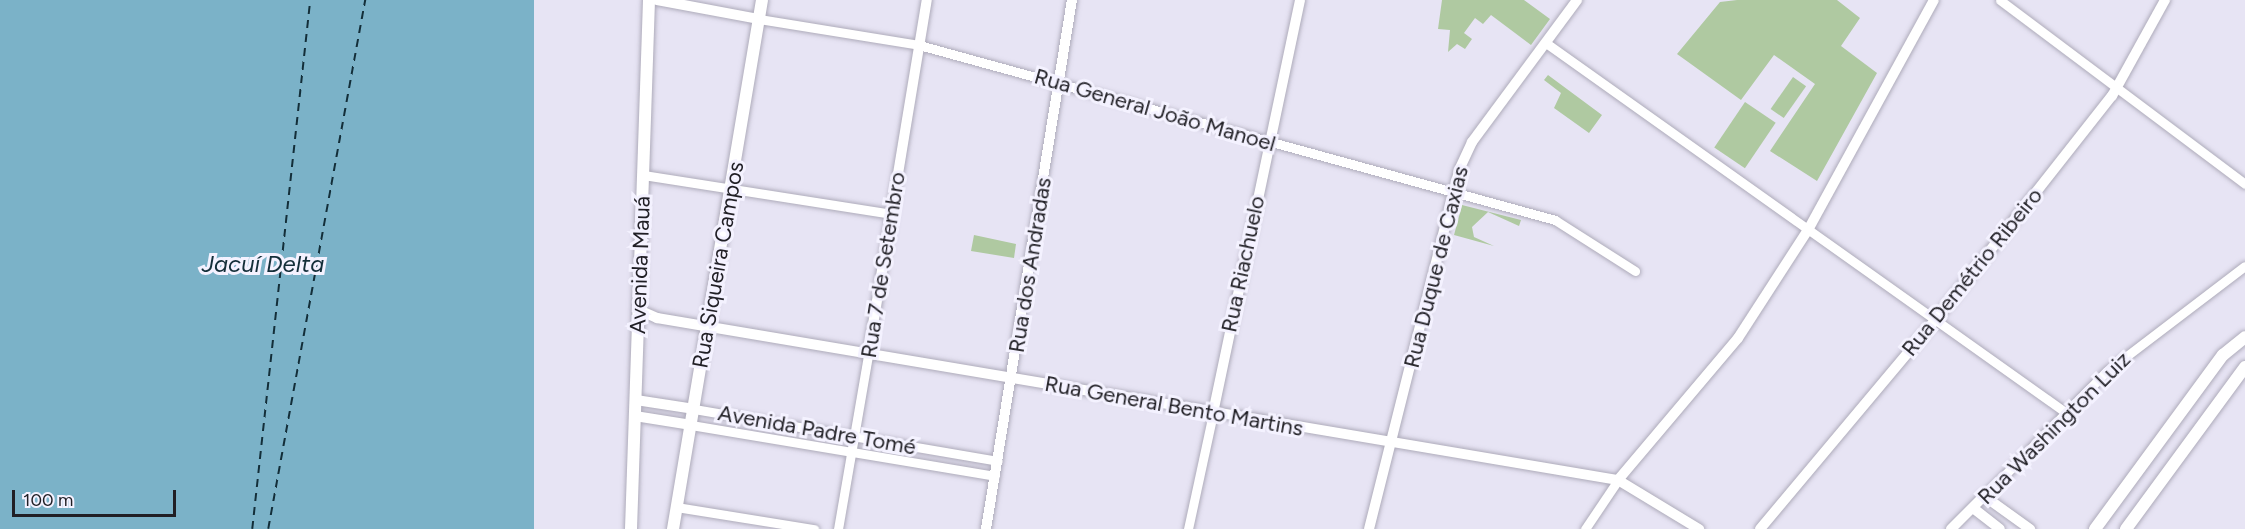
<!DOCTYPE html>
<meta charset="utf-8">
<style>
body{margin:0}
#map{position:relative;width:2245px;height:529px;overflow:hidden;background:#e7e4f4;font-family:Figtree,sans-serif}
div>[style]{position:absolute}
.green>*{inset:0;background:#afc9a1;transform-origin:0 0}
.water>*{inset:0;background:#7bb2c8;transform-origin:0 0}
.ferry>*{height:1.5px;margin-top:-0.75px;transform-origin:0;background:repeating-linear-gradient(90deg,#132e39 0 8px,transparent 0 14px)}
.roads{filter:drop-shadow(0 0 2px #aeabba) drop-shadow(0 0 2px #aeabba)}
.minor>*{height:9px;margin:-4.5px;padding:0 4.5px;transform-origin:4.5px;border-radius:4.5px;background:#fff}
.tertiary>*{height:10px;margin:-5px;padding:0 5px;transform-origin:5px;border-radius:5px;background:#fff}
.secondary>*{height:12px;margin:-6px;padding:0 6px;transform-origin:6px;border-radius:6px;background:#fff}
span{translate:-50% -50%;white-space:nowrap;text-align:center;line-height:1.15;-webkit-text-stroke:6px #f4f2ff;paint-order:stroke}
.street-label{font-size:22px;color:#201f25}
.water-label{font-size:24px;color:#132e39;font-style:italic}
.scale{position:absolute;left:12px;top:490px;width:164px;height:27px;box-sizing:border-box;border:3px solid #201f25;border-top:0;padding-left:8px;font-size:18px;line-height:21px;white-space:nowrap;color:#201f25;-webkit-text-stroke:4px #f4f2ff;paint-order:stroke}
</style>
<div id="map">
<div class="green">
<i style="clip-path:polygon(1442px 0,1524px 0,1550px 19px,1531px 45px,1491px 15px,1483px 24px,1475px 18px,1464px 33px,1472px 39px,1465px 49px,1457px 44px,1448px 52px,1450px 30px,1438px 29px)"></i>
<i style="clip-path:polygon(1737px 0,1837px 0,1860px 18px,1841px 46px,1877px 73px,1817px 181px,1770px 151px,1815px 84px,1774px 55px,1741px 100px,1677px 54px,1720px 2px)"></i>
<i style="clip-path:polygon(1548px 75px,1602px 115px,1589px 133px,1554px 108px,1561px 93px,1544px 80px)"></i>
<i style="left:1793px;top:77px;width:16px;height:39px;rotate:35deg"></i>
<i style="left:1745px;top:102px;width:37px;height:55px;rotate:34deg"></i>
<i style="clip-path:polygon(1462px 205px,1521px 220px,1519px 226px,1488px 212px,1472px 227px,1474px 237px,1494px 246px,1454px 235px)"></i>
<i style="clip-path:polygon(974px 235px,1016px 244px,1014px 258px,971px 251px)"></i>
</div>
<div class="water">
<i style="left:0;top:0;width:534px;height:529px"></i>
</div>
<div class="ferry">
<i style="left:252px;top:529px;width:532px;rotate:-83.74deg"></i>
<i style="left:268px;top:529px;width:538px;rotate:-79.61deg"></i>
</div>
<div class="roads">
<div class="minor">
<i style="left:2000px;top:0;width:306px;rotate:36.9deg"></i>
<i style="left:759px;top:19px;width:162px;rotate:9.2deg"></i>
<i style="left:919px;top:45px;width:660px;rotate:15.38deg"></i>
<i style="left:1555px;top:220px;width:95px;rotate:32.5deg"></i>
<i style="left:1546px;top:43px;width:637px;rotate:35.41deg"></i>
<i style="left:643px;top:175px;width:251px;rotate:8.9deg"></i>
<i style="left:694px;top:409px;width:308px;rotate:9.7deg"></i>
<i style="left:691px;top:425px;width:308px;rotate:9.5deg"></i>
<i style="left:1984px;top:496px;width:175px;rotate:-45.5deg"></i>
<i style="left:2107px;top:371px;width:173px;rotate:-37.3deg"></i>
<i style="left:676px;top:507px;width:140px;rotate:9.1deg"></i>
<i style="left:838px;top:529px;width:177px;rotate:-80.2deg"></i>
<i style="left:1188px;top:529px;width:119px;rotate:-77.8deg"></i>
<i style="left:1585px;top:529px;width:59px;rotate:-56deg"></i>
</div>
<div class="tertiary">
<i style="left:657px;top:0;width:104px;rotate:10.6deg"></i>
<i style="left:639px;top:310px;width:20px;rotate:24deg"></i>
<i style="left:657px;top:318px;width:975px;rotate:9.57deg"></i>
<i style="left:1618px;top:480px;width:95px;rotate:31.2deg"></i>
<i style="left:868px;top:355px;width:360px;rotate:-80.6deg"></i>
<i style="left:636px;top:400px;width:59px;rotate:8.8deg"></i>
<i style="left:1213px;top:413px;width:422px;rotate:-78.1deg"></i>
<i style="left:635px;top:416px;width:57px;rotate:9.1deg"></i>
<i style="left:1618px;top:480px;width:186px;rotate:-49.8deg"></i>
<i style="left:1738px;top:338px;width:129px;rotate:-57.1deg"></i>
<i style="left:1808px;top:230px;width:262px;rotate:-61.3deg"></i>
<i style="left:1973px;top:508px;width:34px;rotate:38deg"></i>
<i style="left:986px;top:529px;width:536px;rotate:-80.77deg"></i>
<i style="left:1369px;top:529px;width:370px;rotate:-75.9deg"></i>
<i style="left:1459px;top:170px;width:31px;rotate:-65deg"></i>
<i style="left:1472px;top:142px;width:177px;rotate:-53.5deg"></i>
<i style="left:1760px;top:529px;width:275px;rotate:-50deg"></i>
<i style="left:1937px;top:318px;width:283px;rotate:-51.8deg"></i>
<i style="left:2112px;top:96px;width:110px;rotate:-61.1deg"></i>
<i style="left:1951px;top:529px;width:47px;rotate:-45deg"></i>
<i style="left:1984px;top:496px;width:57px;rotate:35.7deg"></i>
</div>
<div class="secondary">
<i style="left:631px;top:529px;width:529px;rotate:-88.05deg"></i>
<i style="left:673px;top:529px;width:536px;rotate:-80.45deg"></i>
<i style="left:2095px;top:529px;width:216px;rotate:-53.7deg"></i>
<i style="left:2223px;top:355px;width:28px;rotate:-39deg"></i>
<i style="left:2126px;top:529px;width:201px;rotate:-53.7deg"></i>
</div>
</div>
<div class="street-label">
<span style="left:1155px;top:110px;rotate:16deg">Rua General João Manoel</span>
<span style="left:1243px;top:264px;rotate:-78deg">Rua Riachuelo</span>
<span style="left:640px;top:265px;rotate:-88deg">Avenida Mauá</span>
<span style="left:718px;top:265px;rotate:-80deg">Rua Siqueira Campos</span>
<span style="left:883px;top:265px;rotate:-81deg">Rua 7 de Setembro</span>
<span style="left:1030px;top:265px;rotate:-81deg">Rua dos Andradas</span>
<span style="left:1436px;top:267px;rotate:-76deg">Rua Duque de Caxias</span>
<span style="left:1972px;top:272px;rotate:-51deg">Rua Demétrio Ribeiro</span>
<span style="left:1174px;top:406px;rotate:10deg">Rua General Bento Martins</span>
<span style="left:2054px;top:428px;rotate:-45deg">Rua Washington Luiz</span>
<span style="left:817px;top:430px;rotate:10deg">Avenida Padre Tomé</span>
</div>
<div class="water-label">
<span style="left:263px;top:264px">Jacuí Delta</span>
</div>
<div class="scale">100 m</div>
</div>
